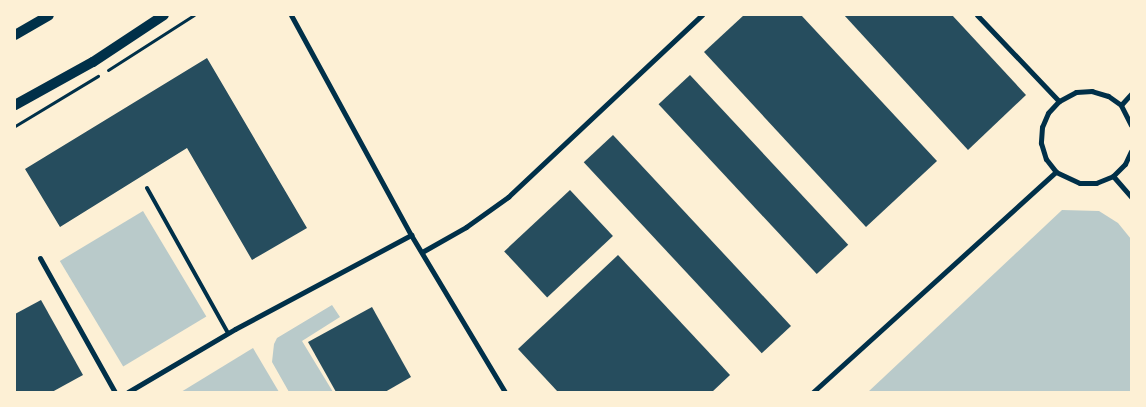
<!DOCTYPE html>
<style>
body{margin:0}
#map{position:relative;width:1146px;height:407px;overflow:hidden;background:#fdf0d5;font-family:Barlow,sans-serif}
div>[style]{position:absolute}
.green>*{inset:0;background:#b9caca;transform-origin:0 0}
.building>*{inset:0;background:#264d5e;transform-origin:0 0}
.path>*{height:3px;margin:-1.5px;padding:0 1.5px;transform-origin:1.5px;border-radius:1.5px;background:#003049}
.service>*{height:4px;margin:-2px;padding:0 2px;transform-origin:2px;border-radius:2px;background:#003049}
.minor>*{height:5px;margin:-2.5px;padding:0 2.5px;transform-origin:2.5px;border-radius:2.5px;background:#003049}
.secondary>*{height:10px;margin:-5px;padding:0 5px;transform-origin:5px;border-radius:5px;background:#003049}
span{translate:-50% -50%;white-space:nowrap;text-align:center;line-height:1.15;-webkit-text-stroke:5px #fdf0d5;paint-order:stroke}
.frame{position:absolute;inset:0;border:16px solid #fdf0d5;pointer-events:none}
</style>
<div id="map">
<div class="green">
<i style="clip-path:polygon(1062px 210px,1099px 211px,1118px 223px,1131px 239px,1131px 392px,868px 392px)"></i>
<i style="left:143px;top:211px;width:123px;height:97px;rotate:59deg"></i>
<i style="clip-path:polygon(332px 305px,340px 317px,302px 341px,333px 392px,289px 392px,272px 362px,274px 344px,277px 338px)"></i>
<i style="clip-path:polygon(253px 348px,279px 392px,181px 392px)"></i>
</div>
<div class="building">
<i style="clip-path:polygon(744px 15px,801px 15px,937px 161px,866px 227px,704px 52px)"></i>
<i style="clip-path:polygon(844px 15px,952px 15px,1026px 95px,968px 150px)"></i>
<i style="clip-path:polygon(207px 58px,307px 228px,252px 260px,187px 148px,60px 227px,25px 169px)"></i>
<i style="left:690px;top:75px;width:232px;height:43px;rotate:47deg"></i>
<i style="left:613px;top:135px;width:261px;height:40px;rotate:47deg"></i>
<i style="left:570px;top:190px;width:63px;height:90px;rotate:47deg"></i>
<i style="clip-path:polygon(618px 255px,730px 375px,712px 392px,558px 392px,518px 349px)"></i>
<i style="clip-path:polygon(41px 300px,83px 375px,52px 392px,15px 392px,15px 314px)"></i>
<i style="clip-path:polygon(372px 307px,411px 377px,385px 392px,336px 392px,308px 342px)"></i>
</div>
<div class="path">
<i style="left:108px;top:70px;width:102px;rotate:-32.6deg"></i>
<i style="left:15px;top:126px;width:97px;rotate:-31.1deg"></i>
</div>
<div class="service">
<i style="left:147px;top:188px;width:166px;rotate:60.8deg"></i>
</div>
<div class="minor">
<i style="left:291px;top:15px;width:251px;rotate:61.4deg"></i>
<i style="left:411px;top:235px;width:183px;rotate:59.1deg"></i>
<i style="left:977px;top:15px;width:119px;rotate:46.4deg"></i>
<i style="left:1121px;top:105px;width:15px;rotate:-48deg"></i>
<i style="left:1131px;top:125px;width:22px;rotate:-117deg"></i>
<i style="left:1121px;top:105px;width:16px;rotate:-145deg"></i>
<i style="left:1108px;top:96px;width:17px;rotate:-163deg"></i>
<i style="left:1092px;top:91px;width:16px;rotate:176deg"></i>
<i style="left:1076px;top:92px;width:19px;rotate:152deg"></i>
<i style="left:1059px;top:101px;width:16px;rotate:133deg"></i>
<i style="left:1048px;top:113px;width:15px;rotate:113deg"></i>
<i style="left:1042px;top:127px;width:16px;rotate:94deg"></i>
<i style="left:1041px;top:143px;width:17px;rotate:73deg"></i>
<i style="left:1046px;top:159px;width:16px;rotate:52deg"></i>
<i style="left:1056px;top:172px;width:26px;rotate:25deg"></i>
<i style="left:1080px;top:183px;width:16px"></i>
<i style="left:1096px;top:183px;width:18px;rotate:-22deg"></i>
<i style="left:1113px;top:176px;width:17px;rotate:-45deg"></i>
<i style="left:1125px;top:164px;width:14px;rotate:-65deg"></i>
<i style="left:1113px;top:176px;width:28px;rotate:49deg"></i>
<i style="left:422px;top:252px;width:51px;rotate:-29.6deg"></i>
<i style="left:466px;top:227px;width:52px;rotate:-35.5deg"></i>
<i style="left:508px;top:197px;width:266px;rotate:-43.2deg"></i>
<i style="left:40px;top:258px;width:154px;rotate:60.8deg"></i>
<i style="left:128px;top:392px;width:124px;rotate:-30.5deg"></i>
<i style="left:235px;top:329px;width:200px;rotate:-28.1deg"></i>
<i style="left:813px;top:392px;width:328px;rotate:-42.2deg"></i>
</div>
<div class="secondary">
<i style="left:15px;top:35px;width:39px;rotate:-30deg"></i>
<i style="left:15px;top:105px;width:89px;rotate:-28.9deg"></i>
<i style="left:93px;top:62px;width:85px;rotate:-33.5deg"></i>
</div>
<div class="frame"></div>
</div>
